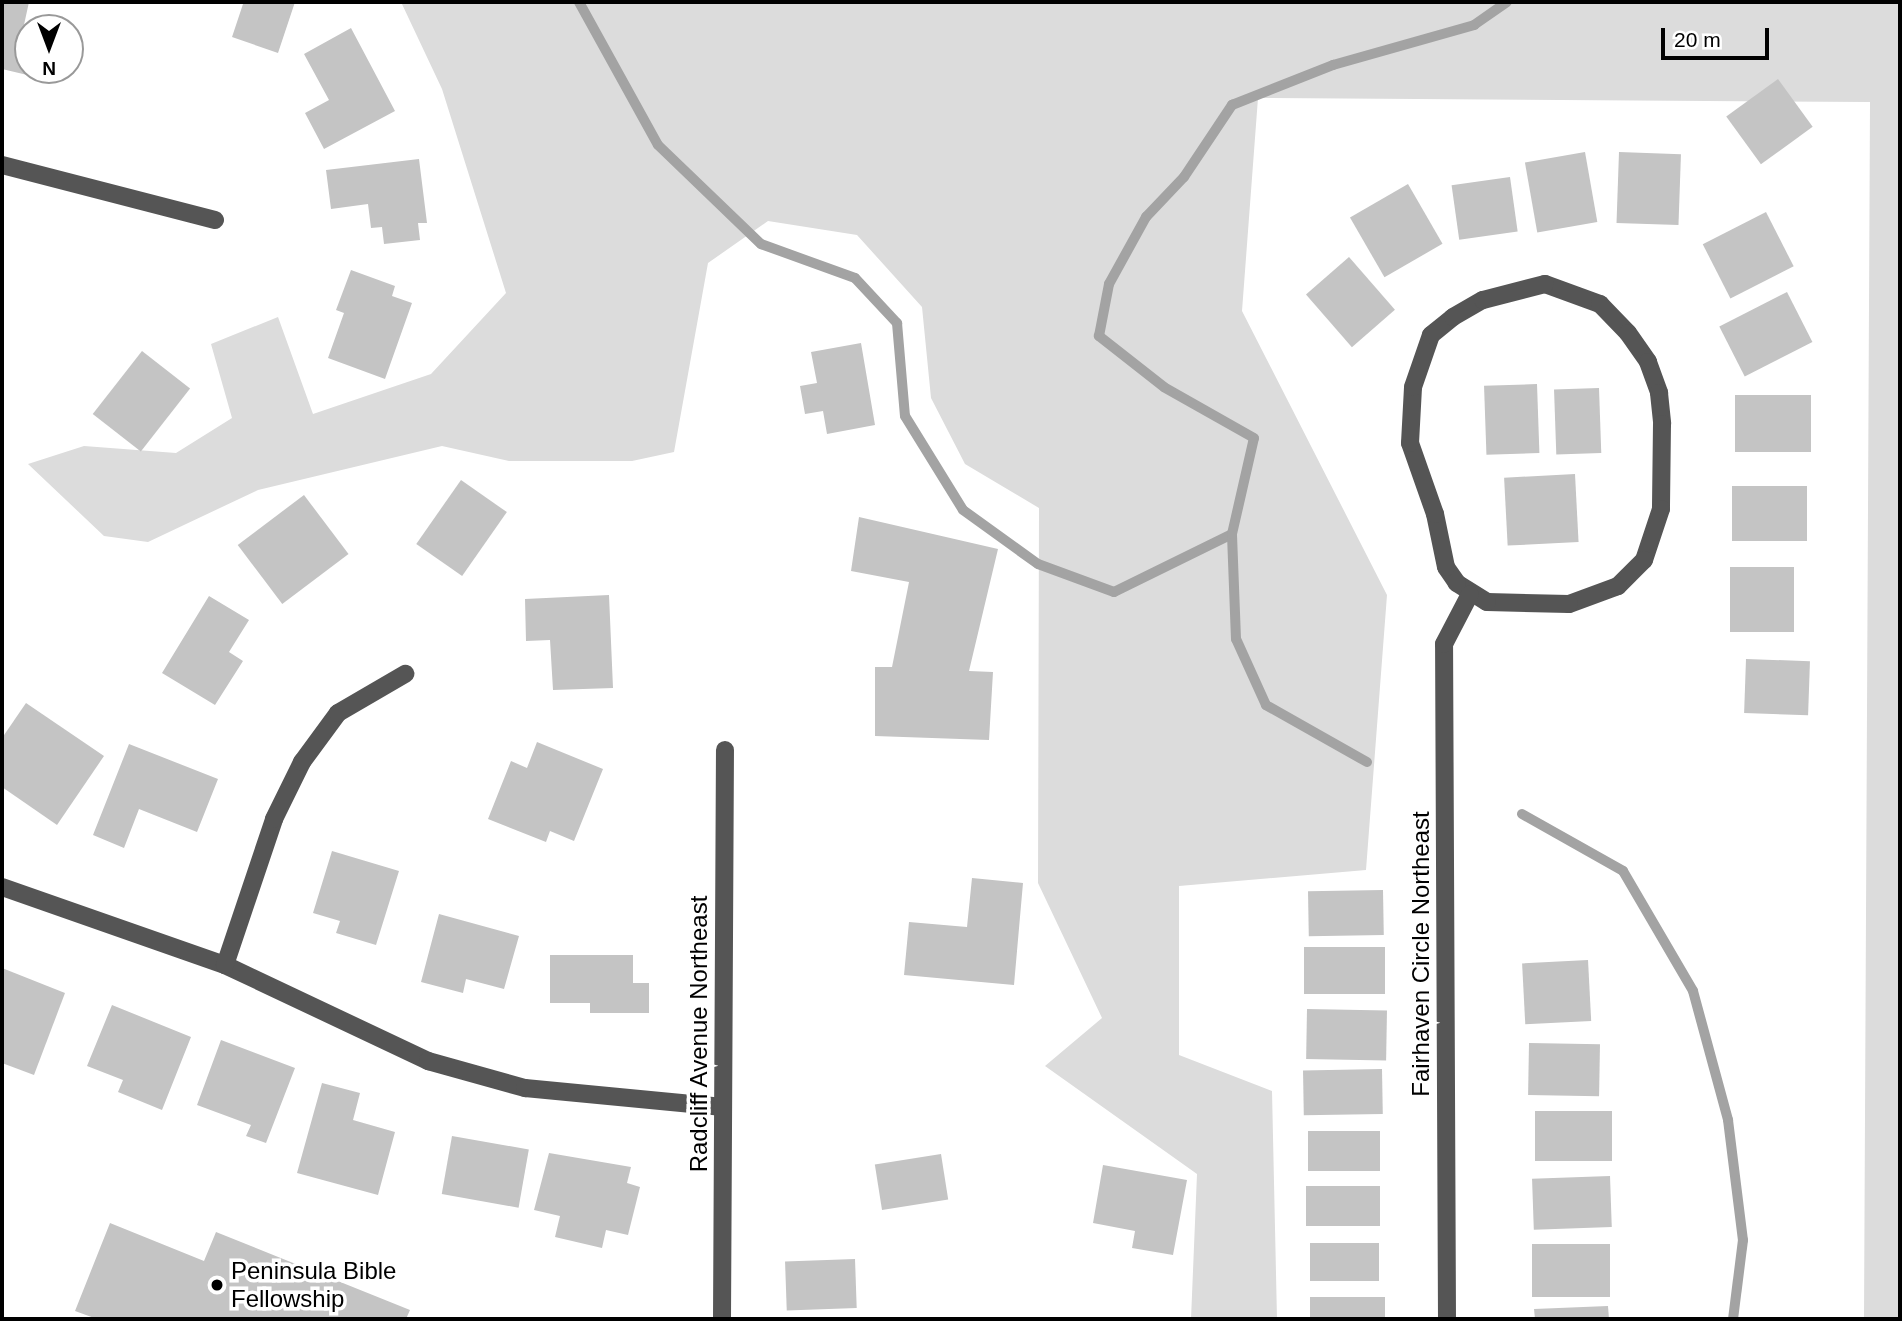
<!DOCTYPE html>
<style>
body{margin:0}
#map{position:relative;width:1902px;height:1321px;overflow:hidden;background:#fff;font-family:Helvetica,sans-serif}
div>[style]{position:absolute}
.green>*{inset:0;background:#dcdcdc}
.stream>*{height:10px;margin:-5px;padding:0 5px;transform-origin:5px;border-radius:5px;background:#a3a3a3}
.building>*{inset:0;background:#c4c4c4;transform-origin:0 0}
.minor>*{height:18px;margin:-9px;padding:0 9px;transform-origin:9px;border-radius:9px;background:#555}
.dots>*{width:19px;height:19px;translate:-50% -50%;box-sizing:border-box;border:4px solid #fff;border-radius:50%}
span{translate:-50% -50%;white-space:nowrap;text-align:center;line-height:1.15;-webkit-text-stroke:7px #fff;paint-order:stroke}
.street-label{font-size:24px;color:#000}
.poi-label{font-size:24px;color:#000}
.left{translate:0 -50%;text-align:left}
.frame{position:absolute;inset:0;border:4px solid #000;pointer-events:none}
.north{position:absolute;left:14px;top:14px;width:70px;height:70px;box-sizing:border-box;background:#fff;border:2px solid #999;border-radius:50%;rotate:180deg;font-size:19px;font-weight:700;line-height:28px;text-align:center;color:#000}
.north::after{content:'';display:block;margin:auto;width:24px;height:32px;background:#000;clip-path:polygon(50% 0,100% 100%,50% 72%,0 100%)}
.scale{position:absolute;left:1661px;top:28px;width:108px;height:32px;box-sizing:border-box;border:4px solid #000;border-top:0;padding-left:9px;font-size:21px;line-height:24px;white-space:nowrap;color:#000;-webkit-text-stroke:5px #fff;paint-order:stroke}
</style>
<div id="map">
<div class="green">
<i style="clip-path:polygon(401px 2px,1900px 2px,1900px 1319px,1864px 1319px,1870px 102px,1258px 98px,1242px 311px,1387px 595px,1366px 870px,1179px 886px,1179px 1055px,1272px 1091px,1277px 1319px,1191px 1319px,1197px 1174px,1045px 1066px,1102px 1018px,1038px 883px,1039px 508px,965px 464px,931px 398px,922px 307px,857px 235px,768px 221px,708px 263px,674px 452px,632px 461px,509px 461px,442px 446px,258px 490px,148px 542px,104px 536px,28px 464px,84px 446px,176px 453px,232px 418px,211px 344px,278px 317px,313px 414px,431px 374px,506px 293px,442px 89px)"></i>
</div>
<div class="stream">
<i style="left:579px;top:2px;width:163px;rotate:61.1deg"></i>
<i style="left:658px;top:145px;width:143px;rotate:43.9deg"></i>
<i style="left:761px;top:244px;width:100px;rotate:19.9deg"></i>
<i style="left:855px;top:278px;width:62px;rotate:47deg"></i>
<i style="left:897px;top:323px;width:93px;rotate:85.1deg"></i>
<i style="left:905px;top:416px;width:110px;rotate:58.3deg"></i>
<i style="left:963px;top:510px;width:92px;rotate:35.8deg"></i>
<i style="left:1038px;top:564px;width:81px;rotate:20.2deg"></i>
<i style="left:1114px;top:592px;width:131px;rotate:-26.2deg"></i>
<i style="left:1367px;top:762px;width:116px;rotate:-150.6deg"></i>
<i style="left:1266px;top:705px;width:72px;rotate:-114.4deg"></i>
<i style="left:1236px;top:639px;width:105px;rotate:-92.2deg"></i>
<i style="left:1232px;top:534px;width:98px;rotate:-77.1deg"></i>
<i style="left:1254px;top:438px;width:103px;rotate:-150.5deg"></i>
<i style="left:1164px;top:387px;width:83px;rotate:-141.9deg"></i>
<i style="left:1099px;top:336px;width:53px;rotate:-79.1deg"></i>
<i style="left:1109px;top:284px;width:77px;rotate:-61.1deg"></i>
<i style="left:1146px;top:217px;width:55px;rotate:-46.5deg"></i>
<i style="left:1184px;top:177px;width:87px;rotate:-56.3deg"></i>
<i style="left:1232px;top:105px;width:109px;rotate:-21.6deg"></i>
<i style="left:1333px;top:65px;width:147px;rotate:-15.8deg"></i>
<i style="left:1474px;top:25px;width:40px;rotate:-34.9deg"></i>
<i style="left:1522px;top:814px;width:116px;rotate:29.4deg"></i>
<i style="left:1623px;top:871px;width:139px;rotate:59.7deg"></i>
<i style="left:1693px;top:991px;width:134px;rotate:74.8deg"></i>
<i style="left:1728px;top:1120px;width:121px;rotate:82.9deg"></i>
<i style="left:1743px;top:1240px;width:80px;rotate:97.2deg"></i>
</div>
<div class="building">
<i style="clip-path:polygon(2px 2px,29px 2px,22px 34px,28px 35px,28px 70px,42px 70px,40px 78px,2px 69px)"></i>
<i style="clip-path:polygon(238px 2px,295px 2px,278px 53px,232px 37px,243px 4px)"></i>
<i style="clip-path:polygon(351px 28px,395px 111px,324px 149px,305px 113px,329px 100px,304px 54px)"></i>
<i style="left:1778px;top:79px;width:59px;height:64px;rotate:54deg"></i>
<i style="left:1585px;top:152px;width:71px;height:61px;rotate:80deg"></i>
<i style="left:1619px;top:152px;width:62px;height:71px;rotate:2deg"></i>
<i style="clip-path:polygon(419px 159px,427px 223px,418px 223px,420px 240px,384px 244px,382px 227px,371px 228px,368px 204px,331px 209px,326px 170px)"></i>
<i style="left:1510px;top:177px;width:55px;height:59px;rotate:82deg"></i>
<i style="left:1408px;top:184px;width:69px;height:67px;rotate:60deg"></i>
<i style="left:1766px;top:212px;width:61px;height:71px;rotate:63deg"></i>
<i style="left:1349px;top:257px;width:70px;height:57px;rotate:49deg"></i>
<i style="clip-path:polygon(351px 270px,395px 286px,392px 296px,412px 303px,385px 379px,328px 358px,344px 313px,336px 310px)"></i>
<i style="left:1787px;top:292px;width:56px;height:76px;rotate:63deg"></i>
<i style="clip-path:polygon(861px 343px,875px 425px,827px 434px,823px 411px,805px 414px,800px 386px,817px 383px,811px 352px)"></i>
<i style="left:142px;top:351px;width:61px;height:80px;rotate:38deg"></i>
<i style="left:1537px;top:384px;width:69px;height:53px;rotate:88deg"></i>
<i style="left:1599px;top:388px;width:65px;height:45px;rotate:88deg"></i>
<i style="left:1811px;top:395px;width:57px;height:76px;rotate:90deg"></i>
<i style="left:1575px;top:474px;width:68px;height:71px;rotate:87deg"></i>
<i style="left:461px;top:480px;width:56px;height:78px;rotate:35deg"></i>
<i style="left:1732px;top:486px;width:75px;height:55px"></i>
<i style="left:304px;top:495px;width:74px;height:83px;rotate:53deg"></i>
<i style="clip-path:polygon(859px 517px,998px 549px,969px 671px,993px 672px,989px 740px,875px 736px,875px 667px,892px 667px,909px 582px,851px 571px)"></i>
<i style="left:1730px;top:567px;width:64px;height:65px"></i>
<i style="clip-path:polygon(609px 595px,613px 688px,553px 690px,550px 640px,526px 641px,525px 599px)"></i>
<i style="clip-path:polygon(209px 596px,249px 620px,229px 652px,243px 661px,215px 705px,162px 673px)"></i>
<i style="left:1746px;top:659px;width:64px;height:54px;rotate:2deg"></i>
<i style="clip-path:polygon(26px 703px,104px 756px,57px 825px,2px 787px,2px 738px)"></i>
<i style="clip-path:polygon(537px 742px,603px 769px,574px 841px,550px 831px,546px 842px,488px 819px,511px 761px,527px 768px)"></i>
<i style="clip-path:polygon(129px 744px,218px 779px,197px 832px,139px 809px,124px 848px,93px 835px)"></i>
<i style="clip-path:polygon(332px 851px,399px 871px,376px 945px,336px 933px,340px 921px,313px 913px)"></i>
<i style="clip-path:polygon(972px 878px,1023px 883px,1014px 985px,904px 975px,909px 922px,967px 927px)"></i>
<i style="left:1383px;top:890px;width:45px;height:75px;rotate:89deg"></i>
<i style="clip-path:polygon(439px 914px,519px 936px,504px 989px,466px 979px,463px 993px,421px 982px)"></i>
<i style="left:1385px;top:947px;width:47px;height:81px;rotate:90deg"></i>
<i style="clip-path:polygon(550px 955px,633px 955px,633px 983px,649px 983px,649px 1013px,590px 1013px,590px 1003px,550px 1003px)"></i>
<i style="left:1588px;top:960px;width:61px;height:66px;rotate:87deg"></i>
<i style="clip-path:polygon(2px 968px,65px 993px,34px 1075px,2px 1063px)"></i>
<i style="clip-path:polygon(112px 1005px,191px 1037px,162px 1110px,118px 1092px,123px 1080px,87px 1066px)"></i>
<i style="left:1307px;top:1009px;width:80px;height:50px;rotate:1deg"></i>
<i style="clip-path:polygon(221px 1040px,295px 1068px,266px 1143px,246px 1136px,251px 1125px,197px 1105px)"></i>
<i style="left:1529px;top:1043px;width:71px;height:52px;rotate:1deg"></i>
<i style="left:1382px;top:1069px;width:45px;height:79px;rotate:89deg"></i>
<i style="clip-path:polygon(322px 1083px,360px 1093px,353px 1120px,395px 1132px,378px 1195px,297px 1173px)"></i>
<i style="left:1535px;top:1111px;width:77px;height:50px"></i>
<i style="left:1380px;top:1131px;width:40px;height:72px;rotate:90deg"></i>
<i style="left:452px;top:1136px;width:78px;height:59px;rotate:10deg"></i>
<i style="clip-path:polygon(549px 1153px,631px 1167px,627px 1183px,640px 1187px,628px 1235px,606px 1230px,602px 1248px,555px 1237px,560px 1216px,534px 1210px)"></i>
<i style="left:941px;top:1154px;width:46px;height:67px;rotate:81deg"></i>
<i style="clip-path:polygon(1103px 1165px,1187px 1180px,1173px 1255px,1132px 1248px,1135px 1231px,1093px 1223px)"></i>
<i style="left:1610px;top:1176px;width:51px;height:78px;rotate:88deg"></i>
<i style="left:1306px;top:1186px;width:74px;height:40px"></i>
<i style="clip-path:polygon(110px 1223px,204px 1261px,216px 1232px,410px 1310px,406px 1319px,97px 1319px,75px 1311px)"></i>
<i style="left:1310px;top:1243px;width:69px;height:38px"></i>
<i style="left:1532px;top:1244px;width:78px;height:53px"></i>
<i style="left:855px;top:1259px;width:49px;height:70px;rotate:88deg"></i>
<i style="left:1385px;top:1297px;width:22px;height:75px;rotate:90deg"></i>
<i style="clip-path:polygon(1608px 1306px,1609px 1319px,1535px 1319px,1534px 1309px)"></i>
</div>
<div class="minor">
<i style="left:2px;top:165px;width:220px;rotate:14.5deg"></i>
<i style="left:1545px;top:284px;width:59px;rotate:20deg"></i>
<i style="left:1600px;top:304px;width:40px;rotate:46deg"></i>
<i style="left:1628px;top:333px;width:35px;rotate:55deg"></i>
<i style="left:1648px;top:362px;width:33px;rotate:70deg"></i>
<i style="left:1659px;top:393px;width:31px;rotate:84deg"></i>
<i style="left:1662px;top:424px;width:85px;rotate:90.7deg"></i>
<i style="left:1661px;top:509px;width:54px;rotate:108.4deg"></i>
<i style="left:1644px;top:560px;width:37px;rotate:135deg"></i>
<i style="left:1618px;top:586px;width:52px;rotate:159.8deg"></i>
<i style="left:1569px;top:604px;width:82px;rotate:-178.6deg"></i>
<i style="left:1487px;top:602px;width:36px;rotate:-148deg"></i>
<i style="left:1457px;top:583px;width:19px;rotate:-125deg"></i>
<i style="left:1446px;top:567px;width:54px;rotate:-101.7deg"></i>
<i style="left:1435px;top:514px;width:75px;rotate:-109.4deg"></i>
<i style="left:1410px;top:443px;width:56px;rotate:-86.9deg"></i>
<i style="left:1413px;top:387px;width:55px;rotate:-70.9deg"></i>
<i style="left:1431px;top:335px;width:28px;rotate:-39deg"></i>
<i style="left:1453px;top:317px;width:34px;rotate:-30deg"></i>
<i style="left:1483px;top:300px;width:64px;rotate:-14.5deg"></i>
<i style="left:2px;top:887px;width:236px;rotate:19.3deg"></i>
<i style="left:225px;top:965px;width:225px;rotate:25.3deg"></i>
<i style="left:428px;top:1061px;width:101px;rotate:15.6deg"></i>
<i style="left:525px;top:1088px;width:199px;rotate:5.5deg"></i>
<i style="left:225px;top:965px;width:154px;rotate:-71.4deg"></i>
<i style="left:274px;top:819px;width:64px;rotate:-63.8deg"></i>
<i style="left:302px;top:762px;width:61px;rotate:-53.7deg"></i>
<i style="left:338px;top:713px;width:78px;rotate:-30.2deg"></i>
<i style="left:722px;top:1319px;width:569px;rotate:-89.7deg"></i>
<i style="left:1447px;top:1319px;width:675px;rotate:-90.25deg"></i>
<i style="left:1444px;top:644px;width:56px;rotate:-62.5deg"></i>
</div>
<div class="dots">
<i style="left:217px;top:1285px;background:#000"></i>
</div>
<div class="street-label">
<span style="left:1421px;top:954px;rotate:-90deg">Fairhaven Circle Northeast</span>
<span style="left:699px;top:1034px;rotate:-90deg">Radcliff Avenue Northeast</span>
</div>
<div class="poi-label">
<span class="left" style="left:231px;top:1285px">Peninsula Bible<br>Fellowship</span>
</div>
<div class="frame"></div>
<div class="north">N</div>
<div class="scale">20 m</div>
</div>
